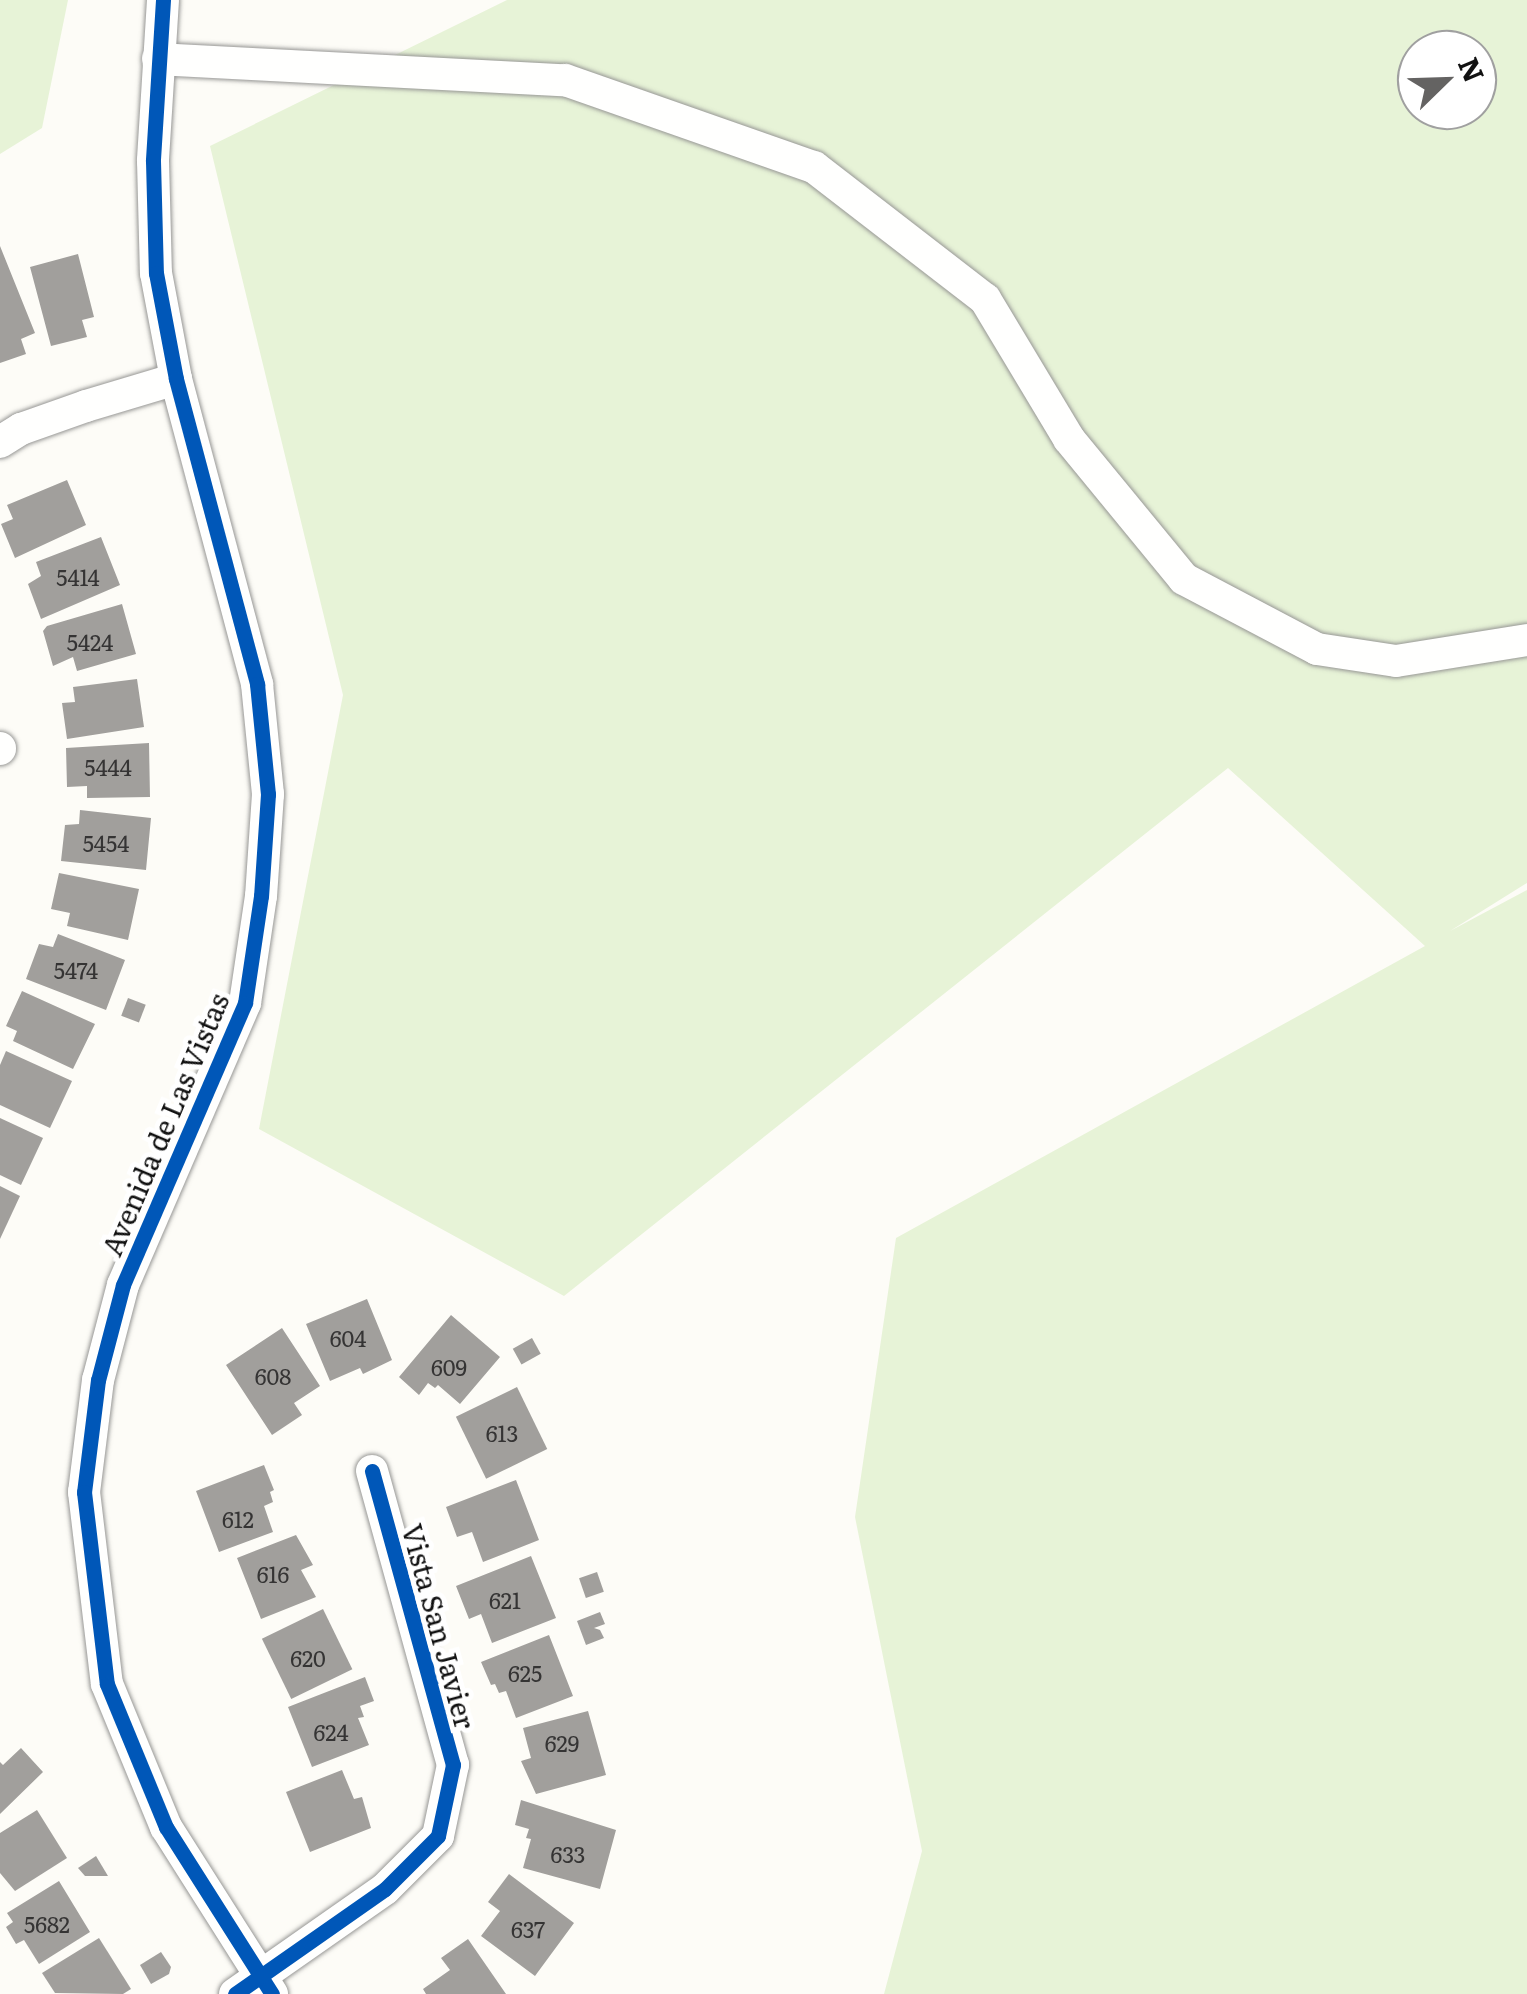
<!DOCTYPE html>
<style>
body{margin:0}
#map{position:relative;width:1527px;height:1994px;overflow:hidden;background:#fdfcf7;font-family:Literata,serif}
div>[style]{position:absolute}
.green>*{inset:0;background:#e7f3d7}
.building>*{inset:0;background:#a19f9c;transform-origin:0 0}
.roads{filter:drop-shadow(0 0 2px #979795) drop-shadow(0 0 2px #979795)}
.minor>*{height:32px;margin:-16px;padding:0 16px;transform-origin:16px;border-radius:16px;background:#fffffe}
.cycleway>*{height:15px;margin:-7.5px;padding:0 7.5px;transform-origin:7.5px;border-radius:7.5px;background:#0057b8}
span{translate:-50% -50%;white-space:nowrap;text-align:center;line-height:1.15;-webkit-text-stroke:10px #fff;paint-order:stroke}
.number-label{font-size:22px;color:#353434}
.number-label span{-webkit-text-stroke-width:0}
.street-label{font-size:28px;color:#111}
.north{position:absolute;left:1397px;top:30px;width:100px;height:100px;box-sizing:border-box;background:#fff;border:2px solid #a0a0a0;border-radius:50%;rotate:67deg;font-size:28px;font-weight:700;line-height:40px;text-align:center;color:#111}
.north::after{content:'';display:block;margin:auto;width:35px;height:45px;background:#646362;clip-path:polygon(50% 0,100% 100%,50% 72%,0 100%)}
</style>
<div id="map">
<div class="green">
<i style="clip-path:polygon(0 0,68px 0,42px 128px,0 154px)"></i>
<i style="clip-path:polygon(evenodd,507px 0,1527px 0,1527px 883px,1450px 931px,1527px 890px,1527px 1994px,884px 1994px,922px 1851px,855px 1517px,896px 1238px,1425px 946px,1228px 768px,564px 1296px,259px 1129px,343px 695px,210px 146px,507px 0,1417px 50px,1477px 50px,1477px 110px,1417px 110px,1417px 50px)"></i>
</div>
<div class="building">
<i style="clip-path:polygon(0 246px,35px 333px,21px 339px,26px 354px,0 363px)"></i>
<i style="clip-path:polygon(78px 254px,94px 317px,82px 320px,87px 337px,51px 346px,30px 267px)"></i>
<i style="clip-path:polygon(67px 480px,86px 525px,15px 558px,1px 524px,13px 519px,7px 505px)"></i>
<i style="clip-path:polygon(101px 537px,120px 585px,41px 619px,28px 584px,41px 576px,36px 562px)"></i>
<i style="clip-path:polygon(122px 604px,136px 654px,77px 671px,73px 657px,53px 666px,43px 631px,47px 626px)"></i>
<i style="clip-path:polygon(137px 679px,144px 727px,67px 739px,62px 703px,75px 702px,73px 687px)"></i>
<i style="clip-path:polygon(149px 743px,150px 797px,87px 798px,87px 786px,67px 787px,66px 748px)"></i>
<i style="clip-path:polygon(80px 810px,151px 818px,146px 870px,61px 861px,65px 825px,79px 824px)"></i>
<i style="clip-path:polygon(59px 873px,139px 889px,128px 940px,67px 926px,70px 913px,51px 909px)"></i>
<i style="clip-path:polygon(58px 934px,125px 960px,106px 1010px,26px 979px,39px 944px,53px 947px)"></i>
<i style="clip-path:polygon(22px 991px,95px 1024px,73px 1069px,13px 1041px,17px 1031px,6px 1026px)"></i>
<i style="left:128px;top:998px;width:19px;height:19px;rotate:21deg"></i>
<i style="clip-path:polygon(6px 1051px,72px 1081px,50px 1128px,0 1105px,0 1065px)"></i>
<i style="clip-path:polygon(0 1118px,43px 1138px,21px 1185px,0 1175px)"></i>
<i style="clip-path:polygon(0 1186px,20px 1196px,0 1239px)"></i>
<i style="clip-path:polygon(367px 1299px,392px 1360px,363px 1374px,360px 1368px,330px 1381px,306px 1324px)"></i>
<i style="clip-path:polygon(451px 1315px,500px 1357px,460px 1404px,438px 1385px,435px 1388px,428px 1383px,419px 1395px,399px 1377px)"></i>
<i style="clip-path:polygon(282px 1328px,320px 1386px,294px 1403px,302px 1415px,272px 1435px,226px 1365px)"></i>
<i style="left:532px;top:1338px;width:18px;height:22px;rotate:61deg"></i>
<i style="left:517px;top:1387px;width:69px;height:68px;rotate:64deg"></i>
<i style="clip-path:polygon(264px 1465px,274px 1490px,270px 1492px,273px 1502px,264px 1506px,273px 1532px,219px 1552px,196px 1491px)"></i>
<i style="clip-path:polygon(516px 1480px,539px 1540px,483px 1562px,472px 1532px,457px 1537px,446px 1507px)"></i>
<i style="clip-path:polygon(296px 1535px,313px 1565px,301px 1570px,316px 1597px,261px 1619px,237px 1558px)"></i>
<i style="clip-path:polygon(531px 1556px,556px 1618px,492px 1643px,481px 1614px,469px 1619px,456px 1586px)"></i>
<i style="left:597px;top:1572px;width:21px;height:19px;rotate:71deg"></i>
<i style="left:323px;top:1609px;width:67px;height:68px;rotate:64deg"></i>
<i style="clip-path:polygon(600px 1612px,605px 1624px,594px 1628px,600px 1630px,604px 1638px,586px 1645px,577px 1621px)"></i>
<i style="clip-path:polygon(549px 1635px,573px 1696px,516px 1718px,506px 1691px,499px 1693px,495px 1684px,491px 1685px,481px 1662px)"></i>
<i style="clip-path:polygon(365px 1677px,374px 1701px,360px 1706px,364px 1717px,358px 1718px,369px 1745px,312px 1767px,288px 1707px)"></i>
<i style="clip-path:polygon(588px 1711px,606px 1775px,536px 1794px,521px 1761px,531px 1758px,523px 1728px)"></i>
<i style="clip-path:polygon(21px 1748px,43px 1772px,0 1814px,0 1762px,3px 1765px)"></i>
<i style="clip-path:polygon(342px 1770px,354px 1799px,362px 1797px,371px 1828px,310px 1852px,286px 1792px)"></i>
<i style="clip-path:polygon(521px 1800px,616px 1830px,600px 1889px,523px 1868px,531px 1839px,526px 1838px,529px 1829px,515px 1825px)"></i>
<i style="clip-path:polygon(37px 1810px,67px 1858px,15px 1891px,0 1873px,0 1833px)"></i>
<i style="clip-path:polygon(96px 1856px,108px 1876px,85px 1876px,78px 1868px)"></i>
<i style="clip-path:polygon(509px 1874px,574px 1923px,535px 1976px,481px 1936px,500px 1911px,488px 1902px)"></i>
<i style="clip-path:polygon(59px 1881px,90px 1932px,39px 1964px,24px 1940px,16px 1944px,6px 1927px,13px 1922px,7px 1913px)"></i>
<i style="clip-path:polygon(99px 1938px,131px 1989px,123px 1994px,55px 1993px,42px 1973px)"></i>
<i style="clip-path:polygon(468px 1939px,506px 1994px,426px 1994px,423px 1989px,450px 1970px,441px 1958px)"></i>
<i style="clip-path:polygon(161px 1952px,171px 1967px,169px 1974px,151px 1984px,140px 1965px)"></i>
</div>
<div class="roads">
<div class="minor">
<i style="left:163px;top:0;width:161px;rotate:93.6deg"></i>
<i style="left:153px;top:161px;width:112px;rotate:88.5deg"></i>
<i style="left:156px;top:273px;width:108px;rotate:79.3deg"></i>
<i style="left:176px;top:379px;width:316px;rotate:75.1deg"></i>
<i style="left:257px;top:684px;width:111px;rotate:84.3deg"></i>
<i style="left:268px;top:794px;width:102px;rotate:93.9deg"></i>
<i style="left:261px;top:896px;width:108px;rotate:98.5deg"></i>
<i style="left:245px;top:1003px;width:307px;rotate:113.4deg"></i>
<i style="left:123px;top:1285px;width:98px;rotate:104.7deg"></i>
<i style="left:98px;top:1380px;width:113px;rotate:97.1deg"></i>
<i style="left:84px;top:1492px;width:193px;rotate:83.2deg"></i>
<i style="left:107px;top:1684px;width:155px;rotate:67.6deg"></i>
<i style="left:166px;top:1827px;width:198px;rotate:57.6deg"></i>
<i style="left:158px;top:59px;width:408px;rotate:3deg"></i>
<i style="left:565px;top:80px;width:264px;rotate:19.3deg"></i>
<i style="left:814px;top:167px;width:216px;rotate:37.7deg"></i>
<i style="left:985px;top:299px;width:163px;rotate:59deg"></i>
<i style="left:1069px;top:439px;width:181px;rotate:50.6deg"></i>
<i style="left:1184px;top:579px;width:150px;rotate:27.8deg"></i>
<i style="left:1317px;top:649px;width:80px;rotate:8.6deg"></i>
<i style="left:1396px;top:661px;width:133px;rotate:-9.1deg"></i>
<i style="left:0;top:442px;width:25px;rotate:-32deg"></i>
<i style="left:21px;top:429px;width:69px;rotate:-19.5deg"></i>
<i style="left:86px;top:406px;width:94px;rotate:-16.7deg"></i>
<i style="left:0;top:748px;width:1px;rotate:90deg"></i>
<i style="left:235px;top:1994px;width:183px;rotate:-35deg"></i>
<i style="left:385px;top:1889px;width:75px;rotate:-45deg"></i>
<i style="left:438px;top:1836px;width:73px;rotate:-78.1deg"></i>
<i style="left:453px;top:1765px;width:305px;rotate:-105.4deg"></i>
</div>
</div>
<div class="cycleway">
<i style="left:163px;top:0;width:161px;rotate:93.6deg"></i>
<i style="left:153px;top:161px;width:112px;rotate:88.5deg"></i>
<i style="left:156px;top:273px;width:108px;rotate:79.3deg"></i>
<i style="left:176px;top:379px;width:316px;rotate:75.1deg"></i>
<i style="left:257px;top:684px;width:111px;rotate:84.3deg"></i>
<i style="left:268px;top:794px;width:102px;rotate:93.9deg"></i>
<i style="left:261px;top:896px;width:108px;rotate:98.5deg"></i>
<i style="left:245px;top:1003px;width:307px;rotate:113.4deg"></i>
<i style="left:123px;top:1285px;width:98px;rotate:104.7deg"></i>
<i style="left:98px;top:1380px;width:113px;rotate:97.1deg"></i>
<i style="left:84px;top:1492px;width:193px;rotate:83.2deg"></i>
<i style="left:107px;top:1684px;width:155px;rotate:67.6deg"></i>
<i style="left:166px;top:1827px;width:198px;rotate:57.6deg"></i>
<i style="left:235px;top:1994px;width:183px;rotate:-35deg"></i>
<i style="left:385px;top:1889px;width:75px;rotate:-45deg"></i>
<i style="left:438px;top:1836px;width:73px;rotate:-78.1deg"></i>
<i style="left:453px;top:1765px;width:305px;rotate:-105.4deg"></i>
</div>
<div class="number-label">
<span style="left:78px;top:577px">5414</span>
<span style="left:90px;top:642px">5424</span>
<span style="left:108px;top:767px">5444</span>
<span style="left:106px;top:843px">5454</span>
<span style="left:76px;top:970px">5474</span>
<span style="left:348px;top:1338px">604</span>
<span style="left:449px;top:1367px">609</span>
<span style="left:273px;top:1376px">608</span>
<span style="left:502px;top:1433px">613</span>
<span style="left:238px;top:1519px">612</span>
<span style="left:273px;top:1574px">616</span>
<span style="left:505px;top:1600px">621</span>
<span style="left:308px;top:1658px">620</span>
<span style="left:525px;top:1673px">625</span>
<span style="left:331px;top:1732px">624</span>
<span style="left:562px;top:1743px">629</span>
<span style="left:568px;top:1854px">633</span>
<span style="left:47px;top:1924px">5682</span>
<span style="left:528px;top:1929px">637</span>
</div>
<div class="street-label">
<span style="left:164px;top:1124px;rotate:-67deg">Avenida de Las Vistas</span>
<span style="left:440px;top:1626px;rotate:75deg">Vista San Javier</span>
</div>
<div class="north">N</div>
</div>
